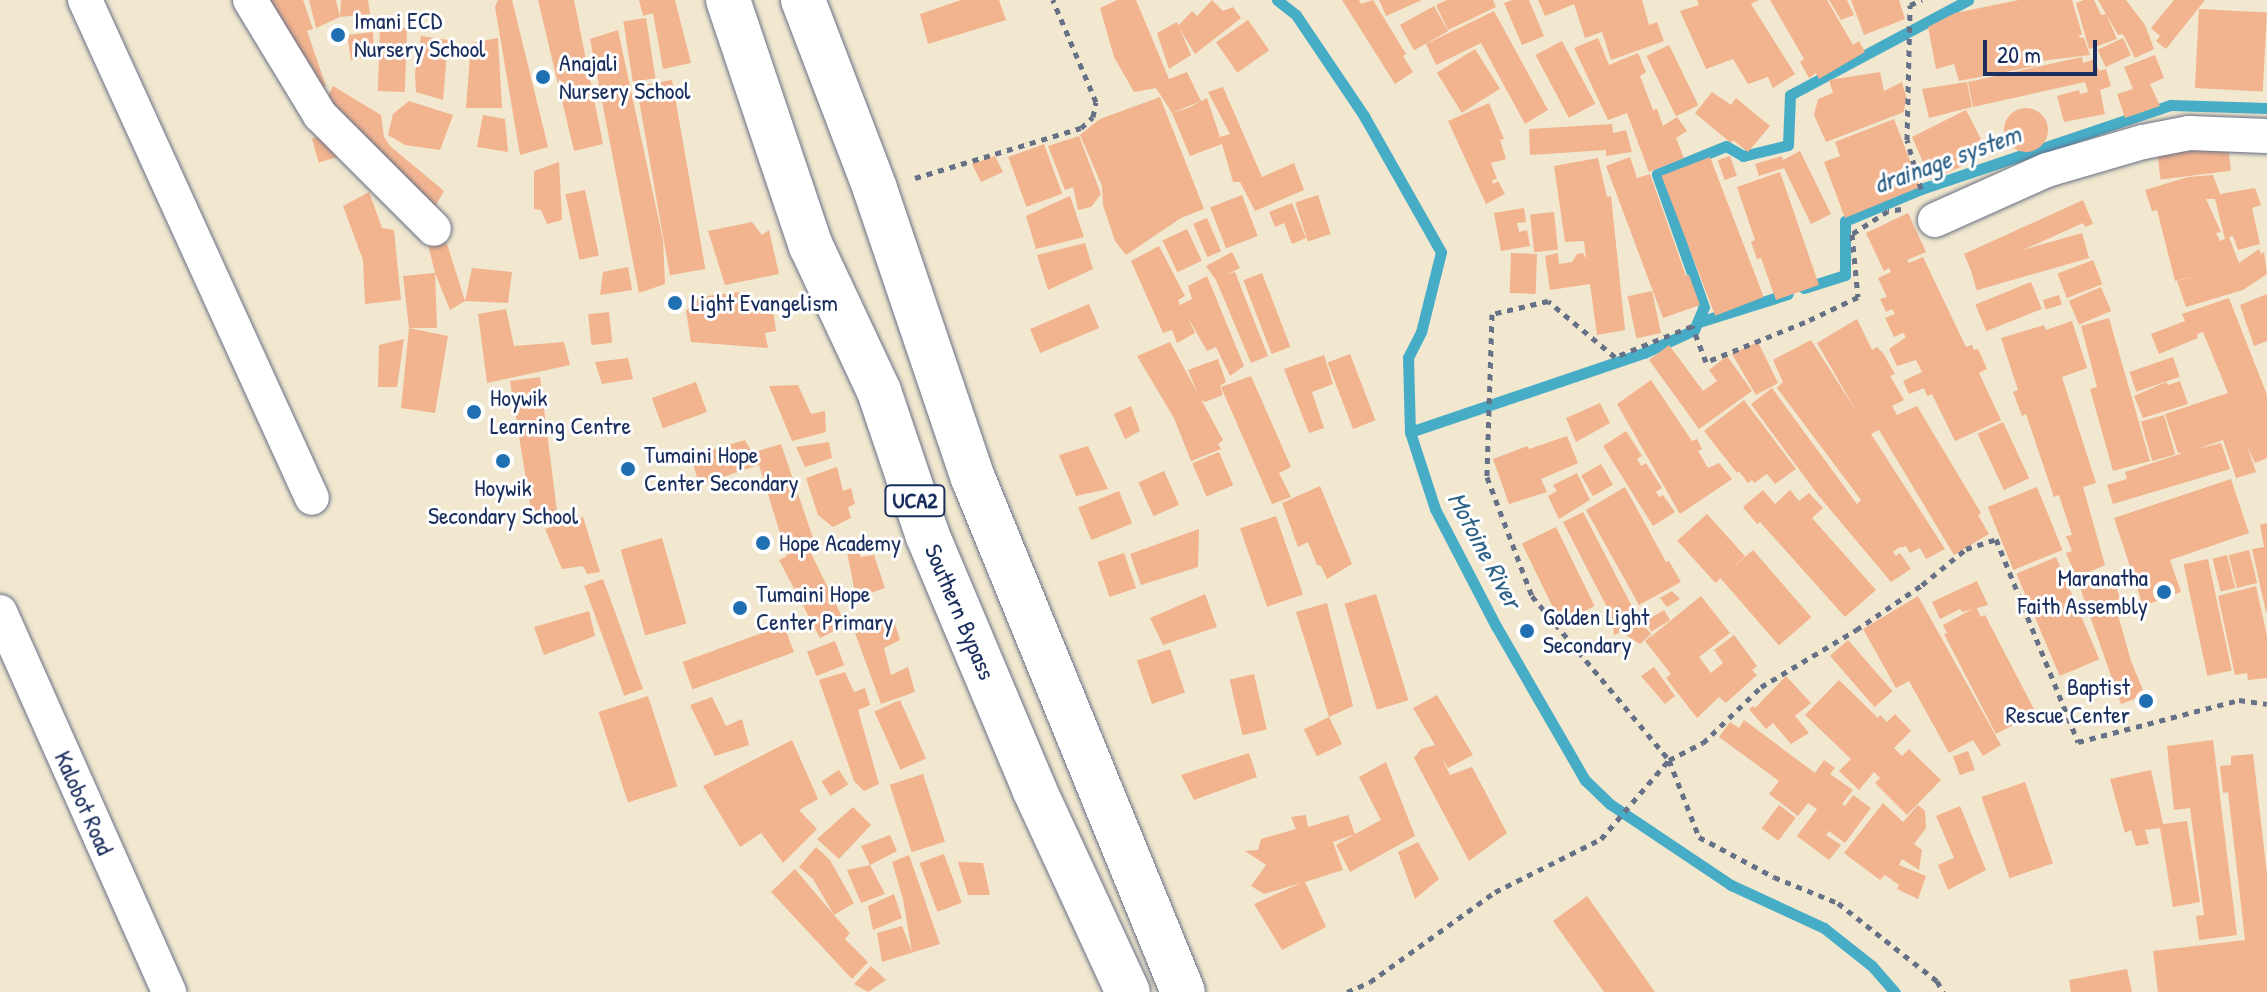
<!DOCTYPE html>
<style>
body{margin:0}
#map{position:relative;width:2267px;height:992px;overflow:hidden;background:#f2e8cf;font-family:"Patrick Hand",sans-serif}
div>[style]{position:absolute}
.stream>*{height:11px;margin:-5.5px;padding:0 5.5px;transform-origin:5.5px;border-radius:5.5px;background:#47adc7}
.building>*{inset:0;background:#f2b38f;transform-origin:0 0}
.round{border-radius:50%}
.path>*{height:5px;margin-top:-2.5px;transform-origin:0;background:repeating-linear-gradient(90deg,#667086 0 6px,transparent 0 12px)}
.roads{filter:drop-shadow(0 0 2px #667086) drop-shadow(0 0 2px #667086)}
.street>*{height:34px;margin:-17px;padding:0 17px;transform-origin:17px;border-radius:17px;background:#fff}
.highway>*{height:44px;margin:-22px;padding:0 22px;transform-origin:22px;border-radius:22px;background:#fff}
.dots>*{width:22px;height:22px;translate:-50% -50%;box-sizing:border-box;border:4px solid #fff;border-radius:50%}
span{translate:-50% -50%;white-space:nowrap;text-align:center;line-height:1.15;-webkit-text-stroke:6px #fff;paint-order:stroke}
.shield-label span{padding:2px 6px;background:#fff;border:2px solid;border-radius:6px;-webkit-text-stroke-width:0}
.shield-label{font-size:22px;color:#1b2f5e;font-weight:700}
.poi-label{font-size:24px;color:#1b2f5e}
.left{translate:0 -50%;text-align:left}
.right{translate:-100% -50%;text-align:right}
.street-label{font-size:24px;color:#1b2f5e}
.water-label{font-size:26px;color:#2d6188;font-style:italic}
.scale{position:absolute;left:1983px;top:40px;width:114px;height:36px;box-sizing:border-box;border:4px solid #1b2f5e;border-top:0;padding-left:10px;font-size:24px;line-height:28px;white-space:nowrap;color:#1b2f5e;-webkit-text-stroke:6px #fff;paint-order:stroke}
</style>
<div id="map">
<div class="stream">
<i style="left:1277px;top:0;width:24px;rotate:38deg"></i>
<i style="left:1296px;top:15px;width:122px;rotate:56deg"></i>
<i style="left:1364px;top:116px;width:156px;rotate:60.5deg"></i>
<i style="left:1441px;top:252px;width:82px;rotate:104deg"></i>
<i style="left:1421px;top:332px;width:28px;rotate:117deg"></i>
<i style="left:1408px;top:357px;width:75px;rotate:88.5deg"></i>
<i style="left:1410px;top:432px;width:81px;rotate:72deg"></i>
<i style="left:1435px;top:509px;width:132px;rotate:62.5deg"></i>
<i style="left:1496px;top:626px;width:178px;rotate:60deg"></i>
<i style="left:1585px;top:780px;width:35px;rotate:44deg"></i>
<i style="left:1610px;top:804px;width:146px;rotate:33.8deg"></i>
<i style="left:1731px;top:885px;width:102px;rotate:24.8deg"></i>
<i style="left:1824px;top:928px;width:61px;rotate:38.4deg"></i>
<i style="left:1872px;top:966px;width:35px;rotate:49deg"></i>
<i style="left:1804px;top:288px;width:43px;rotate:-17.6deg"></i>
<i style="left:1845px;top:275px;width:54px;rotate:-90deg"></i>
<i style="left:1845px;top:221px;width:82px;rotate:-22.8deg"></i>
<i style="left:1921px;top:189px;width:264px;rotate:-18.6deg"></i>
<i style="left:2171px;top:105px;width:96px;rotate:1.8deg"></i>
<i style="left:1699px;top:322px;width:93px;rotate:-17.5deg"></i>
<i style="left:1410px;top:432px;width:247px;rotate:-18.7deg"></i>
<i style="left:1644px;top:353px;width:55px;rotate:-24.7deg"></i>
<i style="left:1694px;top:330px;width:25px;rotate:-67deg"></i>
<i style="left:1704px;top:307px;width:141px;rotate:-109.5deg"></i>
<i style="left:1657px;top:174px;width:74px;rotate:-22.1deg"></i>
<i style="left:1726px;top:146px;width:20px;rotate:30deg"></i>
<i style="left:1743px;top:156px;width:46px;rotate:-13.7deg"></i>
<i style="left:1788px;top:145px;width:50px;rotate:-87.7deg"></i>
<i style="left:1790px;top:95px;width:202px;rotate:-28.1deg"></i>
</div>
<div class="building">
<i style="clip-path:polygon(263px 0,303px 0,313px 29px,307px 31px,326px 86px,302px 99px)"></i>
<i style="clip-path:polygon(309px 0,336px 0,340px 17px,316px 28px)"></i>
<i style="clip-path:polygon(341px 0,368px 0,370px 14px,340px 17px)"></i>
<i style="clip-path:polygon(498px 0,512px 0,548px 147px,520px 155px,495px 7px)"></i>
<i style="clip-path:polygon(538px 0,574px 0,603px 144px,574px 151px)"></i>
<i style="clip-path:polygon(639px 0,675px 0,691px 63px,663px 69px,653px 13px,643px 16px)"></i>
<i style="clip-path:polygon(961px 0,999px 0,1006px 20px,928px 44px,920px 14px)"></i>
<i style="clip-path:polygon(1117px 0,1136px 0,1169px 79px,1187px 72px,1201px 101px,1172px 113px,1188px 108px,1207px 98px,1220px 137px,1230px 134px,1208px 92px,1223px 87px,1262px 177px,1294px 163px,1304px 190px,1255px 211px,1240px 182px,1233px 182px,1222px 144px,1190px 156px,1172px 113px,1156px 88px,1134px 92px,1114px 57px,1100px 8px)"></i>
<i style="clip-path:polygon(1212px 0,1223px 11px,1233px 7px,1241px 18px,1195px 54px,1178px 26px,1192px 11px,1197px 16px)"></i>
<i style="clip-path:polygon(1342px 0,1359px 0,1361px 4px,1373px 0,1406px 54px,1403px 56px,1413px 72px,1395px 84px)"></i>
<i style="clip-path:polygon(1379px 0,1422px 0,1386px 16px)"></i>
<i style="clip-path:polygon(1447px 0,1493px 0,1496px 7px,1448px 30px,1436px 5px)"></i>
<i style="clip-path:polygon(1512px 0,1529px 0,1544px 36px,1522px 45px,1504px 3px)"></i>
<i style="clip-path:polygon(1538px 0,1642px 0,1649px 25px,1657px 22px,1664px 41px,1611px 60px,1602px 32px,1585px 38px,1574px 4px,1545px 16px)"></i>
<i style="clip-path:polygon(1697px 0,1759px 0,1751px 4px,1795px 74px,1773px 88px,1768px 77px,1748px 84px,1733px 59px,1706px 69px,1680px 11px,1699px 5px)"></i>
<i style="clip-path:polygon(1770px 0,1827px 0,1853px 45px,1859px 41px,1865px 52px,1819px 79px,1816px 73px,1809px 78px,1800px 62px,1804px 59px)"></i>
<i style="clip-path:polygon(1829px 0,1847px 0,1854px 15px,1841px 20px)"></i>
<i style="clip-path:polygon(1851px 0,1899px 0,1905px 19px,1864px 35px)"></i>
<i style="clip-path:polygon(2019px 0,2072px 0,2082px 34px,2078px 37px,2084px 38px,2090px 55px,2041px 61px,2042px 65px,1959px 81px,1954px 64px,1936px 69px,1928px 27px,1955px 13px)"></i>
<i style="clip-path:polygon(2084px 0,2094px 0,2101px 15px,2106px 14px,2117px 39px,2089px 49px,2076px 3px)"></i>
<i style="clip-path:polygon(2098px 0,2126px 0,2145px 25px,2154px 49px,2135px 58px,2123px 34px,2118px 35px)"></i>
<i style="clip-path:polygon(2174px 0,2205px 0,2166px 49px,2156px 41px,2160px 36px,2151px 28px)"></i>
<i style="left:1434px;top:6px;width:29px;height:39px;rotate:61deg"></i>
<i style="left:2199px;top:9px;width:68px;height:79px;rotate:3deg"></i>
<i style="clip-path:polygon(1494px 11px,1548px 110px,1525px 124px,1481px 43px,1436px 65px,1426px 44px)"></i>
<i style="left:646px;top:18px;width:61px;height:23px;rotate:81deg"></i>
<i style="left:1248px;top:20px;width:37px;height:39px;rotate:55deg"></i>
<i style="clip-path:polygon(1177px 22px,1191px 55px,1169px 69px,1157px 33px)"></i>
<i style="left:380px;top:27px;width:27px;height:64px;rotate:2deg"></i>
<i style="clip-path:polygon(618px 30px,663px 240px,665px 284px,639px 293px,590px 39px)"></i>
<i style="clip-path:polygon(373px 32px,374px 56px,351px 60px,347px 35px)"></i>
<i style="clip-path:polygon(421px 36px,448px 40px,443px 100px,416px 92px,415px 73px)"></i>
<i style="clip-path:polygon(498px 38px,502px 108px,466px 108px,471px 43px)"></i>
<i style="clip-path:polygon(1598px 38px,1609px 65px,1638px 53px,1646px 72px,1640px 76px,1653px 110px,1657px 109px,1663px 126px,1677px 117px,1687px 131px,1676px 138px,1684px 158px,1649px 172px,1627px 113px,1608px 120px,1574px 48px)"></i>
<i style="left:2123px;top:38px;width:19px;height:28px;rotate:65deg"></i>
<i style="left:1562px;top:41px;width:71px;height:30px;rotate:62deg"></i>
<i style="left:1669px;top:45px;width:67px;height:25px;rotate:64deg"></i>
<i style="left:1475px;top:49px;width:47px;height:45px;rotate:58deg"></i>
<i style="clip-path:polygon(2155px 55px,2164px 78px,2150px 84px,2160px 106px,2125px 118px,2117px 94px,2133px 89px,2124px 67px)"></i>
<i style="clip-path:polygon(2082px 57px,2083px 63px,2095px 59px,2099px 71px,2106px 69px,2111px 86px,2100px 90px,2105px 114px,2064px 122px,2057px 96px,2079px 90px,2080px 94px,2088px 92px,2085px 82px,1973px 107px,1968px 82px)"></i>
<i style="clip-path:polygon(1880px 72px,1884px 91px,1902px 82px,1906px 96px,1904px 112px,1826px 142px,1814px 115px,1818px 99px,1833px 93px,1829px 80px)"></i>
<i style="left:672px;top:80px;width:192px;height:36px;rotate:80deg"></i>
<i style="clip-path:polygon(1967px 82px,1972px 107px,1929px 118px,1922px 89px)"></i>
<i style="clip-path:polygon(333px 86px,381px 115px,384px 137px,390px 146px,444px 191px,434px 208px,325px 102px)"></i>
<i style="clip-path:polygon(1712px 92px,1731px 105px,1736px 98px,1770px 126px,1748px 152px,1733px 140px,1731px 143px,1695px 113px)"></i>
<i style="clip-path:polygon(1160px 97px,1204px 209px,1181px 218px,1126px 255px,1115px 241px,1103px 205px,1102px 186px,1080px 135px,1100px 119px)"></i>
<i style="clip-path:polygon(409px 101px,453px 115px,440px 150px,405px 145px,388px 135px,393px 114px)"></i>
<i style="clip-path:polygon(1489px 103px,1504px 139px,1500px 140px,1506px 159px,1491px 163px,1497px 179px,1492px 180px,1493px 184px,1498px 181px,1505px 194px,1486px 204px,1448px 121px)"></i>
<i class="round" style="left:2004px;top:108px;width:44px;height:44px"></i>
<i style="clip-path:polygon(1966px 110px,1981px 139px,1974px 149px,1976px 160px,1931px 180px,1912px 137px)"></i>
<i style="clip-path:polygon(483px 115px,505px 119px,508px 152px,477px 147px)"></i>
<i style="clip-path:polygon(1894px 119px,1920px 187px,1845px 218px,1824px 162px,1840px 156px,1835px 142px)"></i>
<i style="clip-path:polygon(1612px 124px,1613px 133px,1626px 130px,1632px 152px,1606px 156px,1606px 150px,1530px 155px,1529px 129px)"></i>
<i style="left:331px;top:133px;width:25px;height:20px;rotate:74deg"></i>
<i style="clip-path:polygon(1079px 136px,1101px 194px,1091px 207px,1078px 210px,1073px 187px,1065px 190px,1048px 146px)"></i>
<i style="left:1044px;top:144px;width:53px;height:38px;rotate:70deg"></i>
<i style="left:2228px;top:146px;width:25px;height:71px;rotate:83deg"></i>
<i style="clip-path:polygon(1800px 151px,1831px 214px,1811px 224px,1784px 168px,1759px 176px,1755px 164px,1782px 156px,1783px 160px)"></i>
<i style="clip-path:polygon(995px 156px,1003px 172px,981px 182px,972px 164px)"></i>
<i style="left:1730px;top:156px;width:21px;height:13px;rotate:71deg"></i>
<i style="clip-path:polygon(1630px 157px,1637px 178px,1650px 174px,1686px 276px,1689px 275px,1700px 305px,1663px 318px,1606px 166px)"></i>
<i style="left:1710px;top:157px;width:150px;height:52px;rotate:69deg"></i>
<i style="clip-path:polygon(1598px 158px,1607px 197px,1611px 196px,1625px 330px,1597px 335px,1590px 284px,1550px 290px,1545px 256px,1558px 253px,1559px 264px,1572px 262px,1577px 254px,1583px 253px,1586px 259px,1584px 241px,1565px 242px,1554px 166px)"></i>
<i style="clip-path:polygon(559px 162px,562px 220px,547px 224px,541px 210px,534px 209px,534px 171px)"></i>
<i style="clip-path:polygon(1780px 172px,1819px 285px,1776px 300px,1761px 258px,1757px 259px,1751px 242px,1755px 240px,1737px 187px)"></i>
<i style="clip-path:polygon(evenodd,2213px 175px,2220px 194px,2255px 188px,2261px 205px,2252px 208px,2260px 244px,2238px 250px,2233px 236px,2229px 237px,2239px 263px,2259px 249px,2261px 254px,2264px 252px,2267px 274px,2243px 290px,2186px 307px,2177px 281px,2204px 274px,2175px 281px,2157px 210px,2152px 211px,2145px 190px,2188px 177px,2213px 175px,2206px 199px,2215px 199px,2225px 239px,2220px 241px,2216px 233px,2221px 232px,2206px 199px)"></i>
<i style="left:585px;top:190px;width:67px;height:20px;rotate:78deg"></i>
<i style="clip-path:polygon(369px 192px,382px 228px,394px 230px,401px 300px,365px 304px,363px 260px,343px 206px)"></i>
<i style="left:1242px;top:195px;width:44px;height:34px;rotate:69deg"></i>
<i style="left:1318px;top:195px;width:41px;height:24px;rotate:72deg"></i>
<i style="clip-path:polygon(1070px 196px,1084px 237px,1036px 249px,1026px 216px)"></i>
<i style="clip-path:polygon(2083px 200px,2093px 224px,2085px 227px,2083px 223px,1972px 273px,1964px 254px)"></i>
<i style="clip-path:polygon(1292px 203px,1306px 238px,1292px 244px,1284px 223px,1275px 227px,1269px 212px)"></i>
<i style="clip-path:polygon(1524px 208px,1526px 222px,1517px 223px,1519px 232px,1527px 230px,1530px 246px,1501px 251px,1494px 213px)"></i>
<i style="left:1554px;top:212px;width:38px;height:24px;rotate:84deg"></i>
<i style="clip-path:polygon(1908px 213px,1926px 252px,1907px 260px,1909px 263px,1923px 257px,1966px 347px,1972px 345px,1974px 350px,1978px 349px,1987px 369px,1979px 373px,2001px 420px,1955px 441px,1932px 394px,1927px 396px,1924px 388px,1909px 394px,1903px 381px,1922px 372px,1916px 360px,1897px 366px,1889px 349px,1906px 337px,1903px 333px,1894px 337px,1885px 318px,1895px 314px,1892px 309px,1886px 312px,1880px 299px,1887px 297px,1878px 278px,1891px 272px,1889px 268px,1884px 271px,1866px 233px)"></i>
<i style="left:1207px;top:218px;width:36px;height:15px;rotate:67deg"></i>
<i style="clip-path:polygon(752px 222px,762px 235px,769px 230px,779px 274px,725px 285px,708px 231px)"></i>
<i style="clip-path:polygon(424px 228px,443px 231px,465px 301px,450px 310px,435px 273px,437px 328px,409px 328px,403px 276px,435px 273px)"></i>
<i style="left:1187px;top:229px;width:35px;height:27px;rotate:65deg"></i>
<i style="left:2082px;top:233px;width:26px;height:117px;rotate:74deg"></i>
<i style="clip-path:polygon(1085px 243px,1093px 269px,1048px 290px,1037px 255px)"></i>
<i style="clip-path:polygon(1159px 246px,1185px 296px,1178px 300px,1180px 305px,1192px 299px,1188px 286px,1207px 276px,1244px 366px,1230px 376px,1216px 347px,1207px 351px,1187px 316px,1195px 333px,1177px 343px,1172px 330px,1163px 333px,1131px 261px)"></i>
<i style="clip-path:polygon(1232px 252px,1240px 268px,1226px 275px,1235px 272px,1268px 356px,1251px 363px,1216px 280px,1206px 266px)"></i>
<i style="left:1511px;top:253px;width:26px;height:40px;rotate:2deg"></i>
<i style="left:2093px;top:260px;width:26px;height:38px;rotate:69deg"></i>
<i style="clip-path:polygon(628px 267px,632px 290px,600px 295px,603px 272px)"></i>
<i style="clip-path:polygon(472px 268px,512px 272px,508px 303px,465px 301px)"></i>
<i style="left:1262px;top:273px;width:79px;height:20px;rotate:69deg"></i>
<i style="left:2031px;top:282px;width:29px;height:60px;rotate:68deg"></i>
<i style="left:2101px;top:287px;width:26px;height:35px;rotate:67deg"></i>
<i style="left:1652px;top:291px;width:43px;height:25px;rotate:78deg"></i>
<i style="clip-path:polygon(740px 292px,743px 304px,772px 303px,776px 331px,765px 333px,768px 348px,691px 342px,686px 311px,699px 297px)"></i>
<i style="clip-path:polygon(2267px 294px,2267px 341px,2254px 346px,2240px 305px)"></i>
<i style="left:2059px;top:295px;width:10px;height:17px;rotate:73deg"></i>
<i style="clip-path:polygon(2229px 298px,2267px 395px,2267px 458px,2255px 463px,2247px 446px,2256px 472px,2236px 478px,2223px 440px,2197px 449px,2221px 443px,2230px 469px,2113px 504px,2107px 485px,2127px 479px,2125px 472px,2183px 453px,2178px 453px,2165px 414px,2228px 393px,2203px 332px,2197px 334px,2198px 338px,2159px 354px,2151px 334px,2185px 321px,2182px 314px)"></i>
<i style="left:1089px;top:304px;width:26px;height:64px;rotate:67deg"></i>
<i style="clip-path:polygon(506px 309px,514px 346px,564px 342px,570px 365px,487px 383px,478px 314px)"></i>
<i style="left:609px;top:312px;width:31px;height:21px;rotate:84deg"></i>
<i style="clip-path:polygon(2109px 318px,2150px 461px,2113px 471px,2090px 389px,2097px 387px,2081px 326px)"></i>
<i style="clip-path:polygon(1857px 319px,1872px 350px,1877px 347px,1883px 353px,1895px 374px,1890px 376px,1904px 400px,1892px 406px,1897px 415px,1917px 406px,1981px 513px,1978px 515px,1989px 534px,1954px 555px,1879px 430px,1871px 434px,1945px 549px,1926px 559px,1920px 548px,1910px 553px,1906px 546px,1898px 548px,1893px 552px,1896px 556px,1900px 553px,1911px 569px,1891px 582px,1818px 495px,1751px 404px,1772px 388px,1857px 504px,1861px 500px,1777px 388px,1783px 382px,1773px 360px,1811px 340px,1858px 414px,1817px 343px)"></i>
<i style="clip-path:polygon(2072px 321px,2087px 368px,2062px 377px,2096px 483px,2083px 487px,2105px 565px,2076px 578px,2066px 553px,2072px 551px,2066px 536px,2072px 535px,2059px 495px,2054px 497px,2026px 414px,2022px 416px,2013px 392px,2018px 390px,2001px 338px,2044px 325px,2046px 330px)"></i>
<i style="clip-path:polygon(409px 328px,448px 336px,435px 413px,401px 408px)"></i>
<i style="clip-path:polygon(404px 339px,397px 387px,378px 387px,379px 345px)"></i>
<i style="clip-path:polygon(1170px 342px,1223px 440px,1218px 444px,1221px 449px,1191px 461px,1174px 418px,1137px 356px)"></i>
<i style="clip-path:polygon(1758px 342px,1778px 383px,1756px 395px,1732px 354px)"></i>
<i style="clip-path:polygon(1669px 345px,1703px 391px,1717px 381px,1709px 370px,1727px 356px,1752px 391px,1699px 429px,1649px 360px)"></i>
<i style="left:1350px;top:354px;width:71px;height:24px;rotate:69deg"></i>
<i style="clip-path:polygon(1324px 355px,1333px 384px,1312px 392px,1324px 428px,1309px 433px,1284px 369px)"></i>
<i style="left:2173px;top:357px;width:21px;height:46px;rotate:71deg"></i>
<i style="clip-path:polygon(628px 358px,633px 379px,602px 384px,595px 362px)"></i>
<i style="clip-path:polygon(1218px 359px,1226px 382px,1220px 386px,1223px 395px,1205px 402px,1200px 399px,1188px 370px)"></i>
<i style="clip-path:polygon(1251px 376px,1291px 467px,1279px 473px,1291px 497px,1272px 504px,1221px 387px)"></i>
<i style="clip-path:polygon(540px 377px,557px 511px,532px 516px,510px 381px)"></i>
<i style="clip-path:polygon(1651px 380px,1692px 441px,1697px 439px,1702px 449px,1698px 451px,1708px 468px,1719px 463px,1732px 479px,1680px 514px,1617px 404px)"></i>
<i style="clip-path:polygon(2180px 381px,2188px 404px,2143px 418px,2134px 396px,2166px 382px,2168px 385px)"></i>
<i style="left:696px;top:382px;width:32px;height:47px;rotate:70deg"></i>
<i style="clip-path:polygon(798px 385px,811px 414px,825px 411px,826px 432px,792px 441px,769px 386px)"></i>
<i style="clip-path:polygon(1744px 400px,1796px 469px,1775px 484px,1767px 474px,1754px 483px,1752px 480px,1748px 483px,1739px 471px,1737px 473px,1704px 431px)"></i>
<i style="clip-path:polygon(1600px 403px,1610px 423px,1576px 442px,1566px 418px)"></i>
<i style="clip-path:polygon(1131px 406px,1140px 431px,1125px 439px,1114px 414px)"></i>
<i style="left:2164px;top:415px;width:41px;height:24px;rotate:74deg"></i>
<i style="left:2003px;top:422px;width:62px;height:28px;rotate:65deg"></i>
<i style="clip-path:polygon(1626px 431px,1642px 456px,1637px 459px,1641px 466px,1646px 463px,1662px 488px,1656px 492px,1659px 497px,1663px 495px,1675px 512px,1653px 526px,1603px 446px)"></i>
<i style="clip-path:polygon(1567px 436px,1578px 463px,1541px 479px,1547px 492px,1509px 504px,1493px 459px,1527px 446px,1529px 449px)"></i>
<i style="clip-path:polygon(745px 440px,759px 465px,755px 452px,781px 444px,814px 541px,807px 545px,846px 625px,820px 638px,779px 560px,787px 556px,759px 465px,699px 485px,691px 456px)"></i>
<i style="clip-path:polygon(829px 442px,832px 458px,805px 467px,796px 447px)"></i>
<i style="clip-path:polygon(1088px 446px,1108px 489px,1076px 496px,1059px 455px)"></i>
<i style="left:1219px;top:452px;width:36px;height:29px;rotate:67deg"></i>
<i style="left:1601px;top:464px;width:24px;height:23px;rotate:60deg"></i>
<i style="clip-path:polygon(837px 467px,843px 491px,851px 488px,855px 504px,848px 507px,851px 518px,833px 527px,818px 515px,806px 478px)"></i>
<i style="left:1164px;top:471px;width:37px;height:28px;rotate:66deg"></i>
<i style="clip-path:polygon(1577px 473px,1590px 500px,1559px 519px,1548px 496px,1557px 491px,1553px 485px)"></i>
<i style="clip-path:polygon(2231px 479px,2249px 533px,2170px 560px,2181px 592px,2143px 606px,2114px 518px)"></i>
<i style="clip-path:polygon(1320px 486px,1352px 564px,1327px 579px,1321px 566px,1317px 565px,1308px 542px,1298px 547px,1282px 503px)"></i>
<i style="clip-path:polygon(1625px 487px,1666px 562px,1669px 561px,1681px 582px,1639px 605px,1586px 510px)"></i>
<i style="left:2037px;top:487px;width:68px;height:53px;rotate:68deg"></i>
<i style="clip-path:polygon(1763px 490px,1775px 504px,1790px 490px,1799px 501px,1809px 493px,1823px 508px,1812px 518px,1876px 590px,1845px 617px,1760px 522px,1757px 524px,1743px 507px)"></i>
<i style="left:1119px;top:491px;width:35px;height:44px;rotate:68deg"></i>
<i style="clip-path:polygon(1583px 512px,1638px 618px,1651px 634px,1640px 644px,1621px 632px,1614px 635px,1612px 617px,1563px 522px)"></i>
<i style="left:1707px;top:514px;width:57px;height:40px;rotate:48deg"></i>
<i style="left:1276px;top:516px;width:83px;height:38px;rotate:71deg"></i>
<i style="clip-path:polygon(583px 517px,600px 572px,587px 574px,583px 566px,562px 569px,545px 529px)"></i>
<i style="clip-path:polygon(2267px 523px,2267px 612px,2266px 612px,2252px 549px,2264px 547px,2260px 525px)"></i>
<i style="left:1556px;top:527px;width:88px;height:38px;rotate:64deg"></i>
<i style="clip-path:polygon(1199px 529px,1198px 567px,1141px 585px,1130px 554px)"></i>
<i style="left:662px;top:538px;width:89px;height:43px;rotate:74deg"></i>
<i style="clip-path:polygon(855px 545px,861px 557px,874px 555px,885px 588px,856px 598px,846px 547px)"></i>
<i style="left:1753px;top:550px;width:89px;height:43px;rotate:49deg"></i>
<i style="left:2249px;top:550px;width:34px;height:21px;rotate:76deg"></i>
<i style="left:1124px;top:553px;width:37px;height:28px;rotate:71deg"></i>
<i style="left:2227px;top:555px;width:34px;height:15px;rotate:76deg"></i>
<i style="left:2056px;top:557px;width:111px;height:43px;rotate:67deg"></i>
<i style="left:2208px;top:559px;width:114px;height:25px;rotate:78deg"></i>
<i style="clip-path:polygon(2105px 574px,2107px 581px,2114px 579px,2120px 599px,2114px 601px,2131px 661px,2145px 695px,2121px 704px,2078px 582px)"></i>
<i style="left:603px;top:579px;width:117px;height:20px;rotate:70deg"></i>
<i style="clip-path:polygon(1977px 581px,1988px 605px,1962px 612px,1960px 609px,1940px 619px,1932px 602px)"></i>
<i style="clip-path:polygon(2256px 586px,2267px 636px,2267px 678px,2248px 680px,2247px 673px,2235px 675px,2218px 596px)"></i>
<i style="clip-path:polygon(1672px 591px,1680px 599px,1667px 607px,1660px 598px)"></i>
<i style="clip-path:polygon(1205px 594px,1217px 627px,1163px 645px,1150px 618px)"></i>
<i style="left:1376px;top:594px;width:111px;height:33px;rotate:73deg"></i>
<i style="clip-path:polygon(1701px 596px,1730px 633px,1699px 657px,1711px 673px,1723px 663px,1714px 650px,1734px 635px,1757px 666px,1752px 670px,1757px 675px,1726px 703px,1719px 697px,1697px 718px,1666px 678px,1671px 674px,1645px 641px,1652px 635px,1655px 638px,1653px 635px)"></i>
<i style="clip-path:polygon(1918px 596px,2001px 745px,1983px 756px,1973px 740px,1949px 753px,1909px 681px,1896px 688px,1863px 629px)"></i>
<i style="clip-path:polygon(1327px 603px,1353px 706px,1329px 717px,1296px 612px)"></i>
<i style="clip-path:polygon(1976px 607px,1981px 617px,1985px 615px,2036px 713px,1996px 734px,1944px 634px,1947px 633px,1943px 625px)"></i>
<i style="left:1664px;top:610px;width:12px;height:22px;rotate:59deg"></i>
<i style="clip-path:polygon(589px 611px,595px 636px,544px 655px,534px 627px)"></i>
<i style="clip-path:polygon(893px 618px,900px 640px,884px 648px,891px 675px,908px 667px,915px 692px,881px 704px,855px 633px)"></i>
<i style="left:784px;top:625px;width:29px;height:108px;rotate:70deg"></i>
<i style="left:1848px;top:640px;width:68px;height:24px;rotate:49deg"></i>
<i style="left:835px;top:641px;width:26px;height:30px;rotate:69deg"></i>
<i style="left:1170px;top:649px;width:46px;height:35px;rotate:71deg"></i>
<i style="clip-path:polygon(1654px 667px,1675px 696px,1665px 704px,1641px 676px)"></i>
<i style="clip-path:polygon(845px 672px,854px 692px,865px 688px,870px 705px,858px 710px,879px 784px,864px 791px,854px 781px,819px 680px)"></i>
<i style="left:1254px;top:674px;width:57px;height:25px;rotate:77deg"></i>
<i style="clip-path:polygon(1786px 676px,1811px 703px,1795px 716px,1809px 733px,1791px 744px,1773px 723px,1766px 729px,1749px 709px,1753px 706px,1755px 708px)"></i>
<i style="clip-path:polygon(1839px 680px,1878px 718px,1880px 715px,1887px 722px,1895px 714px,1911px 731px,1894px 748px,1902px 756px,1909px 749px,1941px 780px,1907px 815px,1875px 783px,1880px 778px,1874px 772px,1859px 790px,1839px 771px,1851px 759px,1805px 715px)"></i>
<i style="clip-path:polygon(1437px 695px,1473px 755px,1448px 768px,1441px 757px,1450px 775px,1472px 767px,1507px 833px,1469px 861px,1414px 758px,1421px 749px,1435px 745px,1413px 708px)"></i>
<i style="left:648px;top:696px;width:95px;height:52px;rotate:72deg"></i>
<i style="clip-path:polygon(712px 697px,726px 726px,742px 719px,749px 745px,715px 756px,690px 705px)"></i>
<i style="left:900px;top:700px;width:64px;height:28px;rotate:66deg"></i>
<i style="left:1329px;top:717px;width:30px;height:28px;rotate:64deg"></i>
<i style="clip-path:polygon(1744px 720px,1815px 773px,1824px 760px,1835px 768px,1830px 774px,1853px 790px,1842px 804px,1845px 806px,1853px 795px,1871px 808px,1845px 843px,1829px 831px,1826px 835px,1841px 845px,1829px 860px,1797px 836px,1817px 809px,1808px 803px,1798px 816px,1769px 794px,1779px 781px,1719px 737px,1730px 722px,1739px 728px)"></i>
<i style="clip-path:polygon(792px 740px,818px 799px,799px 810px,817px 829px,783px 863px,761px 833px,740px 847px,703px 786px)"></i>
<i style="clip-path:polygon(2213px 740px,2237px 935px,2199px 940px,2196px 916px,2204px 915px,2190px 808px,2174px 810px,2167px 746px)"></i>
<i style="left:1968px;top:751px;width:20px;height:16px;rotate:70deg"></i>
<i style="clip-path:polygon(1249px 753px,1257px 777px,1194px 800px,1181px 775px)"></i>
<i style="clip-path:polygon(2253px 754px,2267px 874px,2267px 992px,2158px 992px,2153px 951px,2245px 940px,2228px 792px,2223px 793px,2220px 766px,2231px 765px,2231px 756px)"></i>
<i style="clip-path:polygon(1386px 762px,1415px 836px,1350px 872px,1336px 845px,1355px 834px,1333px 842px,1343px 870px,1305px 882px,1326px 927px,1282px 950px,1254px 904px,1301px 883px,1264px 894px,1251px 886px,1266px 865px,1245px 851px,1258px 850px,1261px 839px,1296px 829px,1291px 817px,1306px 815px,1308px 827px,1348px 815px,1355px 834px,1381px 820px,1359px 777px)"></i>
<i style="left:839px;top:770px;width:17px;height:21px;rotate:57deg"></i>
<i style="clip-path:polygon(2151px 770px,2163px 824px,2187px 821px,2200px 902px,2173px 907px,2160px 828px,2145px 830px,2149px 844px,2136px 846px,2131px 830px,2125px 833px,2110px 779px)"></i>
<i style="left:923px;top:774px;width:71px;height:35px;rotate:72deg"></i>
<i style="left:2025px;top:782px;width:86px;height:46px;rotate:71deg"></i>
<i style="clip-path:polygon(1883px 803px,1903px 822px,1918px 805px,1925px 811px,1926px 828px,1914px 844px,1922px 850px,1919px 870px,1902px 859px,1899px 865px,1926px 876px,1918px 899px,1897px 889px,1899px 885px,1885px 875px,1880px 880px,1844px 853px)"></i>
<i style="left:1779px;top:805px;width:21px;height:29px;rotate:37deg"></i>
<i style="clip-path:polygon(1960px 806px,1986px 870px,1948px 890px,1938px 865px,1954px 858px,1936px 816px)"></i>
<i style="clip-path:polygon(853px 807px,871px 825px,839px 859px,817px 839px)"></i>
<i style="clip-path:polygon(890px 835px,897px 851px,870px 865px,861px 846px)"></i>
<i style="clip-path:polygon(1418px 842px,1439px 879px,1415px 899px,1398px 852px)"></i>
<i style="clip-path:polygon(816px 847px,830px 860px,854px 903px,834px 915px,850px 933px,845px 939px,868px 962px,852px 979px,771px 892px,795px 869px,834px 915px,813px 879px,799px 867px)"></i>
<i style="left:944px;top:854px;width:52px;height:26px;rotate:70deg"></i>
<i style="clip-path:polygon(909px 855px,940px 944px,882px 962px,877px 933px,902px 926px,912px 952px,903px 899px,892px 862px)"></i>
<i style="clip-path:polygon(958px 862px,983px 863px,990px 895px,968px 895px)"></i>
<i style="clip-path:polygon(870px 865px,885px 894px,861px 903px,847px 870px)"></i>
<i style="clip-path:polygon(894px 894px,902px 918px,873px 930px,868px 906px)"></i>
<i style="clip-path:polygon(1587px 896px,1655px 992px,1604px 992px,1553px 921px)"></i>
<i style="clip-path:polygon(871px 966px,886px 980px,868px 992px,854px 984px)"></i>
<i style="clip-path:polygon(2127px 969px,2132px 992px,2071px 992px,2069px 980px)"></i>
</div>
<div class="path">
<i style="left:915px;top:178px;width:173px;rotate:-16.8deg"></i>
<i style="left:1081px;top:128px;width:16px;rotate:-43deg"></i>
<i style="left:1093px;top:117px;width:15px;rotate:-79deg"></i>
<i style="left:1096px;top:102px;width:111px;rotate:-112.9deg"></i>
<i style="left:1921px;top:189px;width:51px;rotate:-105.9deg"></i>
<i style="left:1907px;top:140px;width:135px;rotate:-88.7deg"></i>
<i style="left:1910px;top:5px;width:13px;rotate:-23deg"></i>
<i style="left:1901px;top:209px;width:13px;rotate:171deg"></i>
<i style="left:1888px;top:211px;width:43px;rotate:147.4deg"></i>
<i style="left:1852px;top:234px;width:63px;rotate:84.6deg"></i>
<i style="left:1858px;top:297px;width:59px;rotate:154.7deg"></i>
<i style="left:1805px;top:322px;width:107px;rotate:158deg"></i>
<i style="left:1706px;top:362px;width:39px;rotate:-111deg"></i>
<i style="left:1692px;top:326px;width:83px;rotate:158.1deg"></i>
<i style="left:1615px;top:357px;width:87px;rotate:-140.1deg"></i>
<i style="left:1548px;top:301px;width:57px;rotate:166.9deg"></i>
<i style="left:1492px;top:314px;width:163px;rotate:91.8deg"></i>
<i style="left:1487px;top:477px;width:127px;rotate:69.3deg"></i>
<i style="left:1532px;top:596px;width:214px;rotate:50.1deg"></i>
<i style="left:1669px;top:760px;width:83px;rotate:68.7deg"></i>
<i style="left:1699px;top:837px;width:85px;rotate:28.1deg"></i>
<i style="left:1774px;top:877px;width:69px;rotate:22.1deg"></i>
<i style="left:1838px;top:903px;width:126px;rotate:38.2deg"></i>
<i style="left:1937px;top:981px;width:13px;rotate:61deg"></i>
<i style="left:1347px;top:992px;width:25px;rotate:-23deg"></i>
<i style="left:1370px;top:982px;width:154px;rotate:-35.8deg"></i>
<i style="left:1495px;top:892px;width:119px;rotate:-26.6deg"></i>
<i style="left:1601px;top:839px;width:104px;rotate:-49.3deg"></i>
<i style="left:1669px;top:760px;width:38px;rotate:-27deg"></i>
<i style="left:1703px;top:743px;width:81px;rotate:-44deg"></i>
<i style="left:1761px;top:687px;width:111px;rotate:-31deg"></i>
<i style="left:1856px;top:630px;width:80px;rotate:-34.3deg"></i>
<i style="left:1922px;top:585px;width:57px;rotate:-39.3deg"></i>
<i style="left:1966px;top:549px;width:32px;rotate:-18deg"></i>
<i style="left:1996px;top:539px;width:219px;rotate:68deg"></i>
<i style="left:2078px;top:742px;width:166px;rotate:-14.6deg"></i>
<i style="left:2239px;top:700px;width:28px;rotate:8deg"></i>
</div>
<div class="roads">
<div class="street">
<i style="left:85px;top:0;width:547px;rotate:65.5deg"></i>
<i style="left:250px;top:0;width:135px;rotate:58.7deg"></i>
<i style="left:320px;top:115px;width:161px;rotate:45deg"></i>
<i style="left:1935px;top:220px;width:123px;rotate:-24.1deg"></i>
<i style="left:2047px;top:170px;width:100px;rotate:-16.3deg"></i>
<i style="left:2143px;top:142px;width:47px;rotate:-11.1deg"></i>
<i style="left:2189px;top:133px;width:78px;rotate:2.2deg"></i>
<i style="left:0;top:612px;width:416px;rotate:66deg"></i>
</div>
<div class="highway">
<i style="left:728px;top:0;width:260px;rotate:71.4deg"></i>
<i style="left:811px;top:246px;width:160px;rotate:64.9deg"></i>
<i style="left:879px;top:391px;width:151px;rotate:71.4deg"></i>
<i style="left:927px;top:534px;width:277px;rotate:67.2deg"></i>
<i style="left:1034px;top:789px;width:224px;rotate:65.2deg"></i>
<i style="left:803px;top:0;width:202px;rotate:69.1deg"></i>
<i style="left:875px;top:189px;width:305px;rotate:71.3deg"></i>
<i style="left:973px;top:478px;width:555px;rotate:67.78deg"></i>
</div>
</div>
<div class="dots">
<i style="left:338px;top:35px;background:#1f6fb2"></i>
<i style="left:543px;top:77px;background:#1f6fb2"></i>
<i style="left:675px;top:303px;background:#1f6fb2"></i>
<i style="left:474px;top:412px;background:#1f6fb2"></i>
<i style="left:503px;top:461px;background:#1f6fb2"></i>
<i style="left:628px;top:469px;background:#1f6fb2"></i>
<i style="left:763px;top:543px;background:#1f6fb2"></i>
<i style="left:2164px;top:592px;background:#1f6fb2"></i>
<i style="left:740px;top:608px;background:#1f6fb2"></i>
<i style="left:1527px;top:631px;background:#1f6fb2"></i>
<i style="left:2146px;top:701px;background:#1f6fb2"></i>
</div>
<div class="shield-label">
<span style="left:915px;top:501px">UCA2</span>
</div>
<div class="poi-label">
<span class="left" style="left:354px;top:35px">Imani ECD<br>Nursery School</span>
<span class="left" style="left:559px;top:77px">Anajali<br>Nursery School</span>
<span class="left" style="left:691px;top:303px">Light Evangelism</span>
<span class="left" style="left:490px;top:412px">Hoywik<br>Learning Centre</span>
<span class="left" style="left:644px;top:469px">Tumaini Hope<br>Center Secondary</span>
<span style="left:503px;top:502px">Hoywik<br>Secondary School</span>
<span class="left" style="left:779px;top:543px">Hope Academy</span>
<span class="right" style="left:2148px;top:592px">Maranatha<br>Faith Assembly</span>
<span class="left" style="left:756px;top:608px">Tumaini Hope<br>Center Primary</span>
<span class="left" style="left:1543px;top:631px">Golden Light<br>Secondary</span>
<span class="right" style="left:2130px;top:701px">Baptist<br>Rescue Center</span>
</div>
<div class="street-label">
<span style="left:960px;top:612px;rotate:67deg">Southern Bypass</span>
<span style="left:84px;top:803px;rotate:66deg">Kalobot Road</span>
</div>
<div class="water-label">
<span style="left:1947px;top:159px;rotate:-20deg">drainage system</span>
<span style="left:1485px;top:550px;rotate:62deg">Motoine River</span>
</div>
<div class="scale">20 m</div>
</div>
